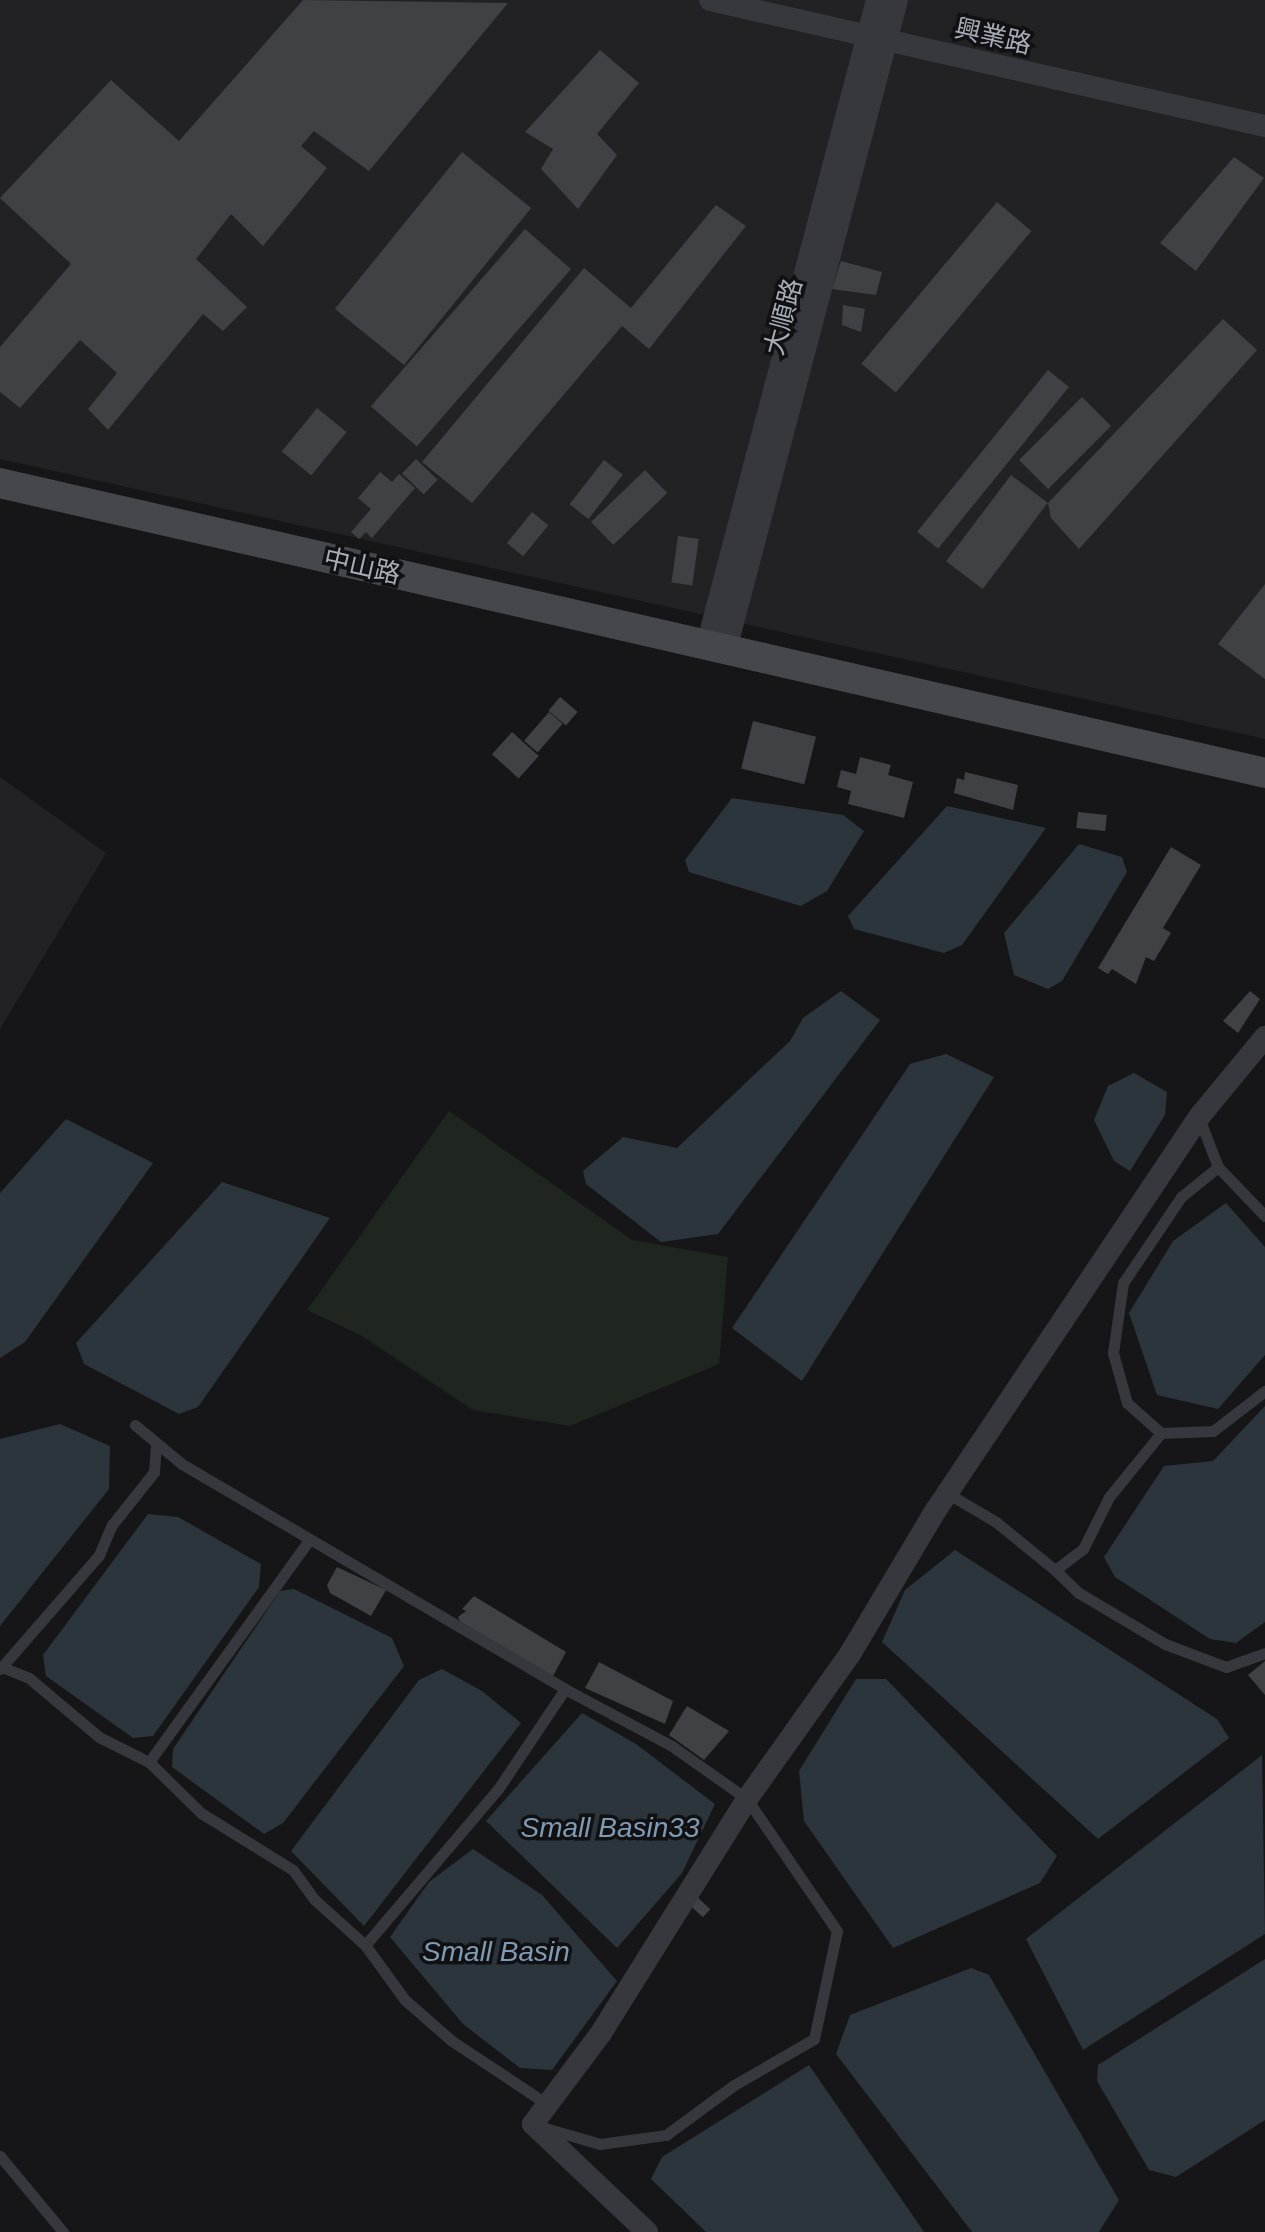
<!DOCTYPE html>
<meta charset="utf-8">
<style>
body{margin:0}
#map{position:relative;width:1265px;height:2232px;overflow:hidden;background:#161618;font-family:Arial,"Noto Sans TC",sans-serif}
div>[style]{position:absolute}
.built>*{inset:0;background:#222225}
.green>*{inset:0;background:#1e261f}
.water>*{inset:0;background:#2c353c}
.building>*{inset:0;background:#404145;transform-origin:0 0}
.lane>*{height:11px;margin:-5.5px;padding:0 5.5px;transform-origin:5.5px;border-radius:5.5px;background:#37383d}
.street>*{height:22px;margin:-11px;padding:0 11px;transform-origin:11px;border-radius:11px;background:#37383d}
.secondary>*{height:30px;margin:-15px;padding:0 15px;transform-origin:15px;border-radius:15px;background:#45474d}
span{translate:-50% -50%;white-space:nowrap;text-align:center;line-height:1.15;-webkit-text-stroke:7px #111113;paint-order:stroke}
.street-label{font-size:26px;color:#a8adb8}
.water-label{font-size:28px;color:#7f9bb3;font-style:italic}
</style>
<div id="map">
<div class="built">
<i style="clip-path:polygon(0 0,1265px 0,1265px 739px,0 459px)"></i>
<i style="clip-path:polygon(0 777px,106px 853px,0 1029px)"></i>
</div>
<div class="green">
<i style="clip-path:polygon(449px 1111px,632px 1240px,728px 1257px,719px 1364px,570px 1426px,473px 1410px,362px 1336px,307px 1310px)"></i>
</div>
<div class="water">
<i style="clip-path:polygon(732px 798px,843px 815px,864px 831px,827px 891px,801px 906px,689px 872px,685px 860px)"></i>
<i style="clip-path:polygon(947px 806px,1046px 828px,962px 945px,944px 953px,854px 929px,848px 916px)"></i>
<i style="clip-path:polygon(1079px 844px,1122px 857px,1127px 872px,1062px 981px,1048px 989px,1014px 975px,1004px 933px)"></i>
<i style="clip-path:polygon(841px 991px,880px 1020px,718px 1234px,661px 1242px,586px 1184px,583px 1171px,623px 1137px,677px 1148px,790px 1041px,803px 1018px)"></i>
<i style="clip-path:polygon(946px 1054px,994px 1077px,802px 1381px,732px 1328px,910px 1064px)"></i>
<i style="clip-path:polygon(1134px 1073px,1167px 1092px,1165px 1115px,1130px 1171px,1114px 1161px,1094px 1120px,1108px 1086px)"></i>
<i style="clip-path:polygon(66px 1119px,153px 1163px,25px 1342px,0 1358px,0 1193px)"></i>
<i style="clip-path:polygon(222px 1182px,330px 1218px,198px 1407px,179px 1414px,84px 1364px,76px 1343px)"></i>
<i style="clip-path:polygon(1226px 1203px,1265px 1247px,1265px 1355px,1218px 1409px,1157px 1395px,1129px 1313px,1173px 1241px)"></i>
<i style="clip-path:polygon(1265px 1406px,1265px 1622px,1236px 1643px,1210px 1639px,1115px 1577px,1104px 1557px,1164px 1466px,1213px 1461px)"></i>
<i style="clip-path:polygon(60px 1424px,110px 1446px,109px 1489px,0 1626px,0 1439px)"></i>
<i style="clip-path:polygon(148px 1514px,178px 1517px,261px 1564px,259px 1587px,153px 1736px,133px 1738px,46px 1676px,43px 1655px)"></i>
<i style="clip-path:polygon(955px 1550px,1217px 1719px,1229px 1738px,1098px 1839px,882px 1642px,905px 1590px)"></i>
<i style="clip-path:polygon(294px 1589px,392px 1638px,404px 1666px,283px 1823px,264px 1834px,172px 1767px,173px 1749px,280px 1591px)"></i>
<i style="clip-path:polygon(442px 1669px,482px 1691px,521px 1723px,364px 1926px,291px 1851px,419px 1680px)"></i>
<i style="clip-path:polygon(856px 1679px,886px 1679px,1057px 1856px,1040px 1883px,893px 1948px,804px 1821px,799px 1771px)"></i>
<i style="clip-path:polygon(582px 1713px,636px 1744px,715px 1804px,682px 1873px,617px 1948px,486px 1821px)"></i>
<i style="clip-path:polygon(1262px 1755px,1265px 1934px,1083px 2050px,1026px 1939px)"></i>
<i style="clip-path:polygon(473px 1849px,542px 1895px,617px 1981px,552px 2070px,520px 2068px,463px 2024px,390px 1937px,429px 1882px)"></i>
<i style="clip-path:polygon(1265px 1959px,1265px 2120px,1176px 2177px,1149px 2170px,1097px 2081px,1098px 2065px)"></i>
<i style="clip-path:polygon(971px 1968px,989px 1975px,1119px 2200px,1099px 2232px,972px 2232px,836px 2054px,850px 2015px)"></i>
<i style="clip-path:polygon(809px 2065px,924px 2232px,706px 2232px,651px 2179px,662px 2157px)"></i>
</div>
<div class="building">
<i style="clip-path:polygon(303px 0,508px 3px,369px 171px,314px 131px,301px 146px,327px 168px,263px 246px,231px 214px,196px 259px,247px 307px,223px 331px,203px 314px,108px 430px,88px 409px,117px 373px,80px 340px,20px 408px,0 392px,0 347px,71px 264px,0 198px,111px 80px,179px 141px)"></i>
<i style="clip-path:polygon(600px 50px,639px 83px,597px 134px,617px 155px,578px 209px,541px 169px,553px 149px,525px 132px)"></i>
<i style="left:462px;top:152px;width:89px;height:202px;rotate:39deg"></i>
<i style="clip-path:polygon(1234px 157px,1264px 178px,1196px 271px,1160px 243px)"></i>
<i style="left:997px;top:202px;width:45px;height:211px;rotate:40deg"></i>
<i style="clip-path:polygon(716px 205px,746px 226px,649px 349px,622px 326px,472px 503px,422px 462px,584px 268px,631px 308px)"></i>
<i style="left:525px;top:229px;width:61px;height:235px;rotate:41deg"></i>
<i style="clip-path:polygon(841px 261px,882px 272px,876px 295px,832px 289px)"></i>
<i style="clip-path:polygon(843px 305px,865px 309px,861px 332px,842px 325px)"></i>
<i style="clip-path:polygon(1223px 319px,1257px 350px,1079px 549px,1051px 518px,1048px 503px)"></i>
<i style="left:1048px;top:370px;width:27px;height:208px;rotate:39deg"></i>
<i style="left:1082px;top:397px;width:41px;height:89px;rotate:45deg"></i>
<i style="left:317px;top:408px;width:38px;height:56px;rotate:39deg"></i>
<i style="left:416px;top:459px;width:30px;height:20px;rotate:44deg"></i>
<i style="left:604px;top:460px;width:24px;height:56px;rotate:38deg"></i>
<i style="left:645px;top:470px;width:32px;height:75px;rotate:46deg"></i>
<i style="clip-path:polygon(380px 472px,392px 482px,399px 474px,415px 488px,372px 538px,366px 532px,359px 539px,351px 532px,371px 509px,358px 498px)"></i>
<i style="left:1011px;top:475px;width:46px;height:108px;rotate:37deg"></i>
<i style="left:532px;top:512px;width:21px;height:40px;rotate:39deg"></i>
<i style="left:678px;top:536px;width:21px;height:47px;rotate:8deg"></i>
<i style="clip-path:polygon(1265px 584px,1265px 679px,1218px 644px)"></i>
<i style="left:560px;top:697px;width:23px;height:18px;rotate:40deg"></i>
<i style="left:549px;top:712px;width:18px;height:38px;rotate:41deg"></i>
<i style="left:753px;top:721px;width:65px;height:49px;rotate:14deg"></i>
<i style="left:512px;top:732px;width:36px;height:30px;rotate:42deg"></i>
<i style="clip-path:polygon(860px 757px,891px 765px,888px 775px,913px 782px,904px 818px,848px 804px,851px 791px,837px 787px,841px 770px,856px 774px)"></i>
<i style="clip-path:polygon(965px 772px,1018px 785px,1013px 810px,954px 793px,957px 778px,964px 780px)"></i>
<i style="left:1078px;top:812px;width:29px;height:16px;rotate:6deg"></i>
<i style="clip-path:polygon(1171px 847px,1201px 865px,1163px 928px,1171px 933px,1154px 961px,1146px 957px,1136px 984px,1112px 969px,1108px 974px,1098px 968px)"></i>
<i style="clip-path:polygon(1250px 991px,1260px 999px,1238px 1033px,1223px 1021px)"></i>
<i style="clip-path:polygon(337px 1567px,386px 1590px,371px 1616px,330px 1593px,327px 1585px)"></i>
<i style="clip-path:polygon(474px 1596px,566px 1652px,553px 1676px,461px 1623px,458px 1617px,466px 1611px,462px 1609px)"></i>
<i style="clip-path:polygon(1265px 1661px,1265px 1695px,1248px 1675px)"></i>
<i style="clip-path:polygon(599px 1662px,673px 1701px,665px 1724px,585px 1688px)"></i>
<i style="clip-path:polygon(687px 1706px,729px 1731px,704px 1760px,669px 1735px)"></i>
<i style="left:695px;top:1895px;width:21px;height:11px;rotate:43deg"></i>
</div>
<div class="lane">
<i style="left:1218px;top:1167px;width:68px;rotate:46.2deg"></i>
<i style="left:135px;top:1425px;width:61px;rotate:39.7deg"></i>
<i style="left:182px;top:1464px;width:444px;rotate:30.4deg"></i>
<i style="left:1161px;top:1433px;width:52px;rotate:-2.2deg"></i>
<i style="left:1213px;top:1431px;width:66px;rotate:-37.6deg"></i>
<i style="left:947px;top:1493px;width:57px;rotate:30.6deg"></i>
<i style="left:996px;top:1522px;width:76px;rotate:39.1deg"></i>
<i style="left:1055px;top:1570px;width:35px;rotate:-37deg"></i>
<i style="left:1083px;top:1549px;width:58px;rotate:-63.4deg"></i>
<i style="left:1109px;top:1497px;width:82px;rotate:-50.9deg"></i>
<i style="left:1161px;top:1433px;width:45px;rotate:-138.6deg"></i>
<i style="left:1127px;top:1403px;width:52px;rotate:-105.6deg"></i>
<i style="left:1113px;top:1353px;width:71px;rotate:-81.9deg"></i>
<i style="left:1123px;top:1283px;width:104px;rotate:-56deg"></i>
<i style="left:1181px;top:1197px;width:48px;rotate:-39deg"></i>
<i style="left:1218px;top:1167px;width:53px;rotate:-111.2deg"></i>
<i style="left:1055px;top:1570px;width:33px;rotate:44deg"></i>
<i style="left:1079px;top:1593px;width:100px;rotate:30.7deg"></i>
<i style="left:1165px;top:1644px;width:65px;rotate:20.7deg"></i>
<i style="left:1226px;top:1667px;width:41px;rotate:-19.7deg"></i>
<i style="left:2px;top:1667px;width:29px;rotate:22deg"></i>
<i style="left:29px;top:1678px;width:92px;rotate:40.1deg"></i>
<i style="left:99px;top:1737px;width:56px;rotate:26.6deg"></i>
<i style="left:149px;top:1762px;width:274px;rotate:-54.2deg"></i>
<i style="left:0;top:1669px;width:151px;rotate:-49deg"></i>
<i style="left:99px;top:1555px;width:33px;rotate:-67deg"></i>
<i style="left:112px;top:1525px;width:68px;rotate:-51.6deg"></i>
<i style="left:154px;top:1472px;width:28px;rotate:-86deg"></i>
<i style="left:149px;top:1762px;width:73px;rotate:44.4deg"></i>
<i style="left:201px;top:1813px;width:108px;rotate:31.8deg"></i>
<i style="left:293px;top:1870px;width:37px;rotate:54deg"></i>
<i style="left:315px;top:1900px;width:67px;rotate:42deg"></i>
<i style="left:545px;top:2128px;width:57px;rotate:16.2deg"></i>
<i style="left:600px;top:2144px;width:67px;rotate:-7.8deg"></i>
<i style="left:666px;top:2135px;width:84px;rotate:-36.3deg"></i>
<i style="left:734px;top:2085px;width:92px;rotate:-29.9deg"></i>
<i style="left:814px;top:2039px;width:110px;rotate:-78deg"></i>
<i style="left:837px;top:1931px;width:160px;rotate:-124.3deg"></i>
<i style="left:747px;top:1799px;width:92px;rotate:-144.8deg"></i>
<i style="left:672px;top:1746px;width:121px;rotate:-152deg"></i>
<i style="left:565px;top:1689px;width:120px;rotate:123.8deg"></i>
<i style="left:498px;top:1789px;width:205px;rotate:130.4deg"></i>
<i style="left:365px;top:1945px;width:68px;rotate:54deg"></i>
<i style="left:405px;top:2000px;width:62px;rotate:41.1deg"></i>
<i style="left:452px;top:2041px;width:114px;rotate:33.6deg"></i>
<i style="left:0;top:2156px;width:99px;rotate:50.3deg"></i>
</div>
<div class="street">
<i style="left:710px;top:0;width:569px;rotate:12.79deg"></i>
<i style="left:707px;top:645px;width:667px;rotate:-75.23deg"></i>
<i style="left:726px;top:649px;width:671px;rotate:-75.24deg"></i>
<i style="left:647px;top:2232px;width:157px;rotate:-136.5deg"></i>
<i style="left:533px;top:2124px;width:114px;rotate:-53.2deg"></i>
<i style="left:601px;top:2033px;width:276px;rotate:-58deg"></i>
<i style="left:747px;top:1799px;width:178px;rotate:-54.6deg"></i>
<i style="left:850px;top:1654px;width:168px;rotate:-59.2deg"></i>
<i style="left:936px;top:1510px;width:473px;rotate:-56.2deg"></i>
<i style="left:1199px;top:1117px;width:104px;rotate:-50.5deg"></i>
</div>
<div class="secondary">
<i style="left:0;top:483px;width:1298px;rotate:12.91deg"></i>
</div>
<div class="street-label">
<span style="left:993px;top:37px;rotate:13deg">興業路</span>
<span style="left:784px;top:317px;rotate:-75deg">大順路</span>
<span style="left:362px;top:567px;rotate:13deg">中山路</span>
</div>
<div class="water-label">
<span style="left:610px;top:1828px">Small Basin33</span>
<span style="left:496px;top:1952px">Small Basin</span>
</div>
</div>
